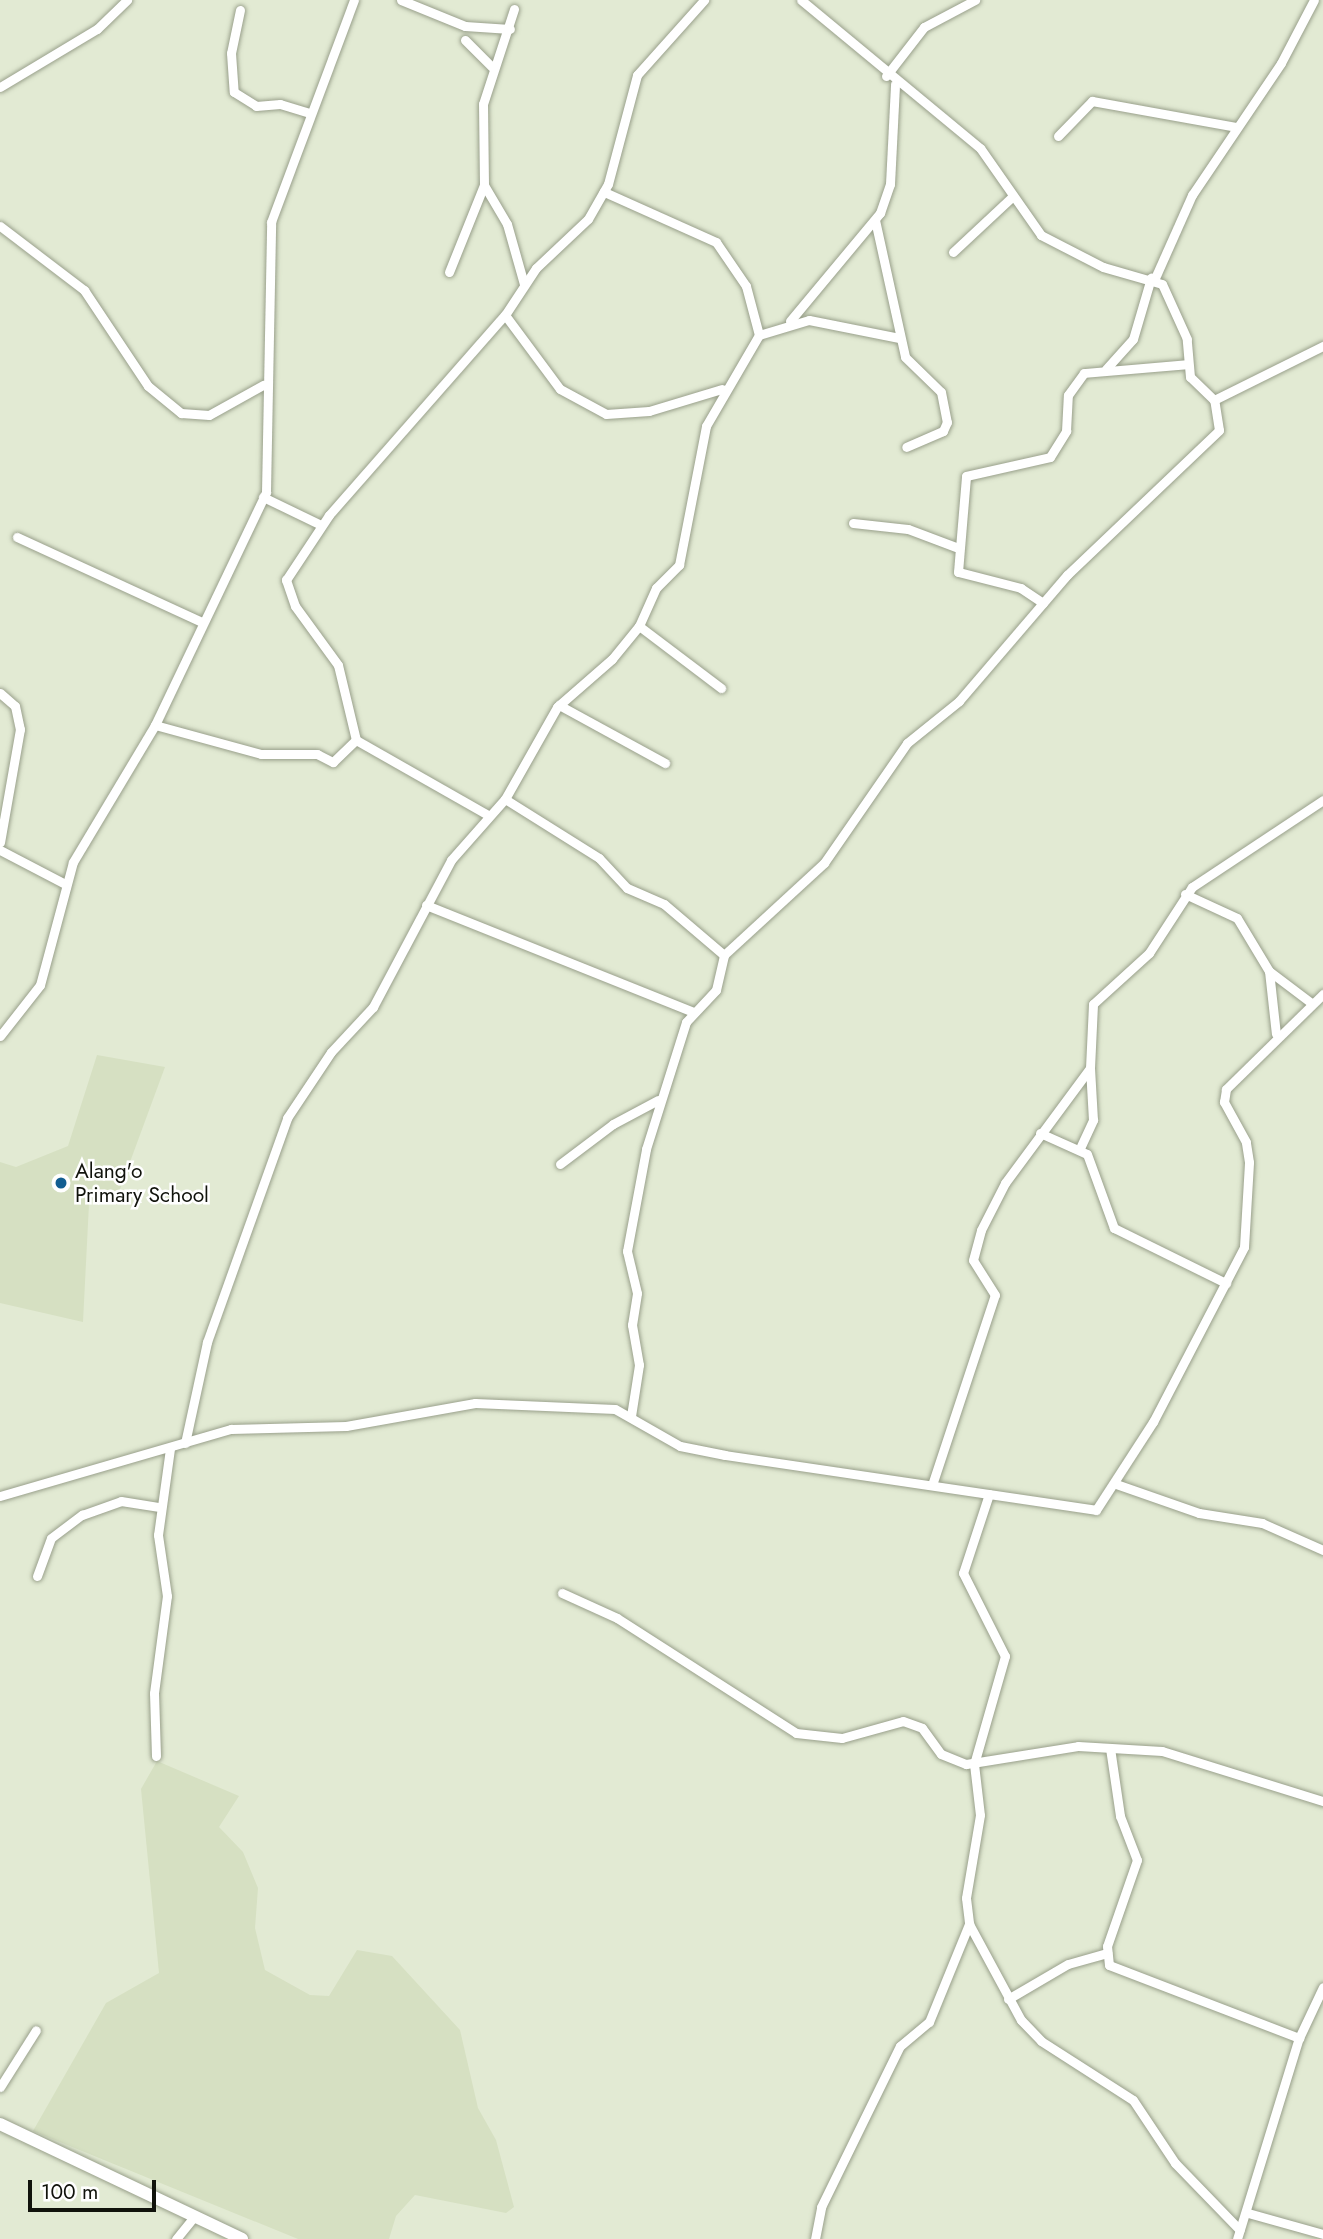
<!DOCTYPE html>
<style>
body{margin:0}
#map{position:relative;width:1323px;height:2239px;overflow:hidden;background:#e2ead3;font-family:Jost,sans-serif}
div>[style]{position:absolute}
.built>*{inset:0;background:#d6e0c2}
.roads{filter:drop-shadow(0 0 2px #99a08b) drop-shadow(0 0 2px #99a08b)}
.minor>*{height:9px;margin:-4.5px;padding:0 4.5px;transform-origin:4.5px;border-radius:4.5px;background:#fff}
.major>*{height:12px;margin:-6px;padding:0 6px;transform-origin:6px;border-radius:6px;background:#fff}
.dots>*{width:19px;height:19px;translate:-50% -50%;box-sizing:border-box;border:4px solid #fff;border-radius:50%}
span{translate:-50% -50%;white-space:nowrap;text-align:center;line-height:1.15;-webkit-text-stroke:5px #fff;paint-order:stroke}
.poi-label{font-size:21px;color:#11130c}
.left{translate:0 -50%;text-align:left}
.scale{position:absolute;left:28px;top:2180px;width:128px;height:32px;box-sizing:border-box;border:4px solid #11130c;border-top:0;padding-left:9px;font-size:21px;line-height:24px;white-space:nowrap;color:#11130c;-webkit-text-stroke:5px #fff;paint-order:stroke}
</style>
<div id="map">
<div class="built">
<i style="clip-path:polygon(97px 1055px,165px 1067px,116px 1200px,89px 1204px,83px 1322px,0 1303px,0 1162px,16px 1167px,68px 1146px)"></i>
<i style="clip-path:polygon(157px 1761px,239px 1796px,219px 1827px,243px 1852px,258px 1888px,255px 1928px,265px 1970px,310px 1995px,329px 1996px,357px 1950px,392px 1956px,460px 2030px,478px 2108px,496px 2140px,514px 2207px,506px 2213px,415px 2195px,396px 2216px,389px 2239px,298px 2239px,33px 2131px,106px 2003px,159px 1973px,141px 1789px)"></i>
</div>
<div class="roads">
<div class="minor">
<i style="left:401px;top:0;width:69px;rotate:22.1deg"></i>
<i style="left:465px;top:26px;width:45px;rotate:3.8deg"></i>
<i style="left:240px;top:10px;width:44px;rotate:101.8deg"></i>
<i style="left:231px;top:53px;width:39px;rotate:86deg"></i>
<i style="left:234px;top:92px;width:26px;rotate:32deg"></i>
<i style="left:256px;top:106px;width:24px;rotate:-5deg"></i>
<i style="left:280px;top:104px;width:30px;rotate:17deg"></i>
<i style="left:465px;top:40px;width:38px;rotate:45deg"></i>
<i style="left:886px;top:76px;width:62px;rotate:-52.2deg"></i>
<i style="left:924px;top:27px;width:58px;rotate:-27.9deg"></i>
<i style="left:0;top:87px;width:113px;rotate:-30.9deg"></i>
<i style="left:97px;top:29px;width:42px;rotate:-44deg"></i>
<i style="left:1058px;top:136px;width:49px;rotate:-45.8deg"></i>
<i style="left:1092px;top:101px;width:146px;rotate:10.2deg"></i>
<i style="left:484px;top:185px;width:45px;rotate:59.5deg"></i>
<i style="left:507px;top:224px;width:62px;rotate:74.2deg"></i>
<i style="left:875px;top:220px;width:140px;rotate:77.6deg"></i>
<i style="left:905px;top:357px;width:50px;rotate:44.2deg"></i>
<i style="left:941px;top:392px;width:31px;rotate:79deg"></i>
<i style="left:947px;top:422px;width:10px;rotate:114deg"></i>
<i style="left:943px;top:431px;width:40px;rotate:156.6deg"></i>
<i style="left:0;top:226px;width:106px;rotate:37.3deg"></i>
<i style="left:84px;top:290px;width:115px;rotate:56.3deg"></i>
<i style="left:148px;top:386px;width:43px;rotate:39.3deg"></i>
<i style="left:181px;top:413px;width:28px;rotate:4deg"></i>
<i style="left:209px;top:415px;width:62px;rotate:-29.1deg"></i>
<i style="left:953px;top:252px;width:82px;rotate:-43deg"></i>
<i style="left:449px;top:272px;width:94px;rotate:-68.1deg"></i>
<i style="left:484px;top:185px;width:81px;rotate:-90.7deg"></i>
<i style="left:483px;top:104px;width:100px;rotate:-71.9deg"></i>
<i style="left:1155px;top:278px;width:91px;rotate:-66deg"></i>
<i style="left:1192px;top:195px;width:159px;rotate:-56deg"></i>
<i style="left:1281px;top:63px;width:71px;rotate:-62.4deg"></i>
<i style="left:505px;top:315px;width:92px;rotate:53.4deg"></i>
<i style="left:560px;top:389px;width:52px;rotate:28.5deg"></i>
<i style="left:606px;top:414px;width:43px;rotate:-4deg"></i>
<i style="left:649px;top:411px;width:76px;rotate:-16.8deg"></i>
<i style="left:790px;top:321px;width:141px;rotate:-50.2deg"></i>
<i style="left:880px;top:213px;width:31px;rotate:-71deg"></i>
<i style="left:890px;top:184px;width:100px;rotate:-87.1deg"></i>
<i style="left:759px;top:335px;width:52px;rotate:-16.7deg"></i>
<i style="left:809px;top:320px;width:92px;rotate:11.3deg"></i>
<i style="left:1106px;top:369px;width:40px;rotate:-48deg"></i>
<i style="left:1133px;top:339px;width:64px;rotate:-73.6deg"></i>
<i style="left:1214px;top:400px;width:122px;rotate:-26.4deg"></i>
<i style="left:263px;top:497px;width:64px;rotate:25.8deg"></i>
<i style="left:853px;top:523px;width:55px;rotate:6.2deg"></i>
<i style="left:908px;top:529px;width:51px;rotate:20.6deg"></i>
<i style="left:17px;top:537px;width:204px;rotate:24.7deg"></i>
<i style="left:1043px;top:603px;width:27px;rotate:-146deg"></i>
<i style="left:1021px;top:588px;width:65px;rotate:-165.7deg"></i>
<i style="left:958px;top:572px;width:96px;rotate:-85.2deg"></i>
<i style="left:966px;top:476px;width:86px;rotate:-12.7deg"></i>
<i style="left:1050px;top:457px;width:31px;rotate:-58deg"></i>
<i style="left:1066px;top:431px;width:36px;rotate:-87deg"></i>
<i style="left:1068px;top:395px;width:27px;rotate:-54deg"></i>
<i style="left:1084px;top:373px;width:104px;rotate:-4.9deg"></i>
<i style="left:639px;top:626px;width:103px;rotate:37.1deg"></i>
<i style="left:0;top:693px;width:20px;rotate:41deg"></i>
<i style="left:15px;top:706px;width:24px;rotate:78deg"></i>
<i style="left:20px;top:729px;width:115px;rotate:100deg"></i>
<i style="left:559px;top:705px;width:121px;rotate:28.7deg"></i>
<i style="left:155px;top:725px;width:110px;rotate:15.3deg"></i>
<i style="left:261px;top:754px;width:56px"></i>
<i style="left:317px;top:754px;width:18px;rotate:27deg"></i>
<i style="left:333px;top:762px;width:32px;rotate:-44deg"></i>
<i style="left:356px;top:740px;width:77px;rotate:-103.5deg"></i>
<i style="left:338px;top:665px;width:73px;rotate:-126.1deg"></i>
<i style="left:295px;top:606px;width:28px;rotate:-109deg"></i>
<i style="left:286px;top:580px;width:78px;rotate:-56.5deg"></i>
<i style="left:329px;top:515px;width:266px;rotate:-48.7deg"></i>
<i style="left:505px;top:315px;width:56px;rotate:-56.6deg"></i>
<i style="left:536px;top:268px;width:71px;rotate:-43.3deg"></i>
<i style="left:588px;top:219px;width:40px;rotate:-60.3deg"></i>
<i style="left:608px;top:184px;width:113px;rotate:-75.1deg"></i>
<i style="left:637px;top:75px;width:101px;rotate:-48.2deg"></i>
<i style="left:356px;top:740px;width:150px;rotate:29.6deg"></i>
<i style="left:505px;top:799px;width:111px;rotate:32.1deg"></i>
<i style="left:599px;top:858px;width:41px;rotate:47deg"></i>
<i style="left:627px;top:888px;width:40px;rotate:23.4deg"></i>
<i style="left:664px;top:904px;width:79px;rotate:40.4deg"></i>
<i style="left:0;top:850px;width:73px;rotate:27.6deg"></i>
<i style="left:1185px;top:894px;width:57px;rotate:24.8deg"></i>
<i style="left:1237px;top:918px;width:62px;rotate:58.9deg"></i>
<i style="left:1269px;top:971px;width:51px;rotate:37.1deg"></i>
<i style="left:426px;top:905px;width:288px;rotate:21.8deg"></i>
<i style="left:1269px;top:971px;width:63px;rotate:83.7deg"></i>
<i style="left:0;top:1036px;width:65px;rotate:-51.9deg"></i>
<i style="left:40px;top:985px;width:127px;rotate:-75deg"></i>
<i style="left:73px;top:862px;width:160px;rotate:-59.1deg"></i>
<i style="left:155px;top:725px;width:258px;rotate:-64.5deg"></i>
<i style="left:266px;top:492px;width:270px;rotate:-88.9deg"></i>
<i style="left:271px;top:222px;width:237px;rotate:-69.5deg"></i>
<i style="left:1040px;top:1133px;width:51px;rotate:24.1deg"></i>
<i style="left:1087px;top:1154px;width:79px;rotate:70deg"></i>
<i style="left:1114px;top:1228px;width:125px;rotate:26.2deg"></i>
<i style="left:1081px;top:1146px;width:29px;rotate:-65deg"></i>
<i style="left:1093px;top:1120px;width:52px;rotate:-93.3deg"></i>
<i style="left:560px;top:1164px;width:66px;rotate:-37deg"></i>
<i style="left:613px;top:1124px;width:51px;rotate:-28.1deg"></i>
<i style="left:631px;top:1416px;width:52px;rotate:-81.1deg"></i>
<i style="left:639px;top:1365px;width:41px;rotate:-99.9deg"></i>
<i style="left:632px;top:1325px;width:32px;rotate:-81deg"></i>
<i style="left:637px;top:1293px;width:43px;rotate:-103.4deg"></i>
<i style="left:627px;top:1251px;width:104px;rotate:-79.4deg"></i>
<i style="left:646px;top:1149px;width:133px;rotate:-72.5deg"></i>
<i style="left:686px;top:1022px;width:44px;rotate:-46.8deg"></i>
<i style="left:716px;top:990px;width:36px;rotate:-77deg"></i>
<i style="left:724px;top:955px;width:136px;rotate:-42.6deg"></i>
<i style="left:824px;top:863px;width:146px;rotate:-55.3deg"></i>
<i style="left:907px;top:743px;width:67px;rotate:-38.9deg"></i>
<i style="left:959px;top:701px;width:166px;rotate:-49.4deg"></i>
<i style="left:1067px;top:575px;width:210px;rotate:-43.6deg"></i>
<i style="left:1219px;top:430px;width:30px;rotate:-99deg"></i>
<i style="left:1214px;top:400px;width:33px;rotate:-136deg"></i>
<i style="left:1190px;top:377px;width:38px;rotate:-95deg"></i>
<i style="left:1187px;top:339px;width:60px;rotate:-114.4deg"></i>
<i style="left:1162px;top:284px;width:61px;rotate:-163.9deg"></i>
<i style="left:1103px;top:267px;width:70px;rotate:-152.7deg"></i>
<i style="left:1041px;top:235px;width:106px;rotate:-125deg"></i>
<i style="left:980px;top:148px;width:232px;rotate:-140.4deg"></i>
<i style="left:185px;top:1443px;width:103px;rotate:-77.7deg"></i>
<i style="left:207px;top:1342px;width:238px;rotate:-70.3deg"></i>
<i style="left:287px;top:1118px;width:79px;rotate:-56.3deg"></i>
<i style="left:331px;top:1052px;width:62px;rotate:-47deg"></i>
<i style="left:373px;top:1007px;width:166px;rotate:-62deg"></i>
<i style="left:451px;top:860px;width:81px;rotate:-48.5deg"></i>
<i style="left:505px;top:799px;width:106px;rotate:-60.5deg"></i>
<i style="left:557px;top:707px;width:73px;rotate:-41.1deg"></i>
<i style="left:612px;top:659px;width:43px;rotate:-50.7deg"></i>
<i style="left:639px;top:626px;width:42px;rotate:-65.9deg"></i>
<i style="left:656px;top:588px;width:33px;rotate:-45deg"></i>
<i style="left:679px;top:565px;width:142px;rotate:-79deg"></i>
<i style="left:706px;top:426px;width:105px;rotate:-59.8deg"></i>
<i style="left:759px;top:335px;width:51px;rotate:-104.9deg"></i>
<i style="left:746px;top:286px;width:53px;rotate:-124.3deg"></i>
<i style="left:716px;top:242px;width:123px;rotate:-155.9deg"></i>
<i style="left:1116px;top:1484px;width:88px;rotate:19.3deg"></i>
<i style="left:1199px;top:1513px;width:64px;rotate:9deg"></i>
<i style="left:1262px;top:1523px;width:67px;rotate:23.9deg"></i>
<i style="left:932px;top:1485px;width:200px;rotate:-71.7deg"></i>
<i style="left:995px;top:1295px;width:41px;rotate:-122.2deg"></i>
<i style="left:973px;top:1260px;width:31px;rotate:-75deg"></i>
<i style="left:981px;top:1230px;width:53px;rotate:-62.9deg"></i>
<i style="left:1005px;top:1183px;width:143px;rotate:-53.5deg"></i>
<i style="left:1090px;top:1068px;width:64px;rotate:-87.3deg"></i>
<i style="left:1093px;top:1004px;width:76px;rotate:-42.3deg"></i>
<i style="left:1149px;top:953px;width:79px;rotate:-56.9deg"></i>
<i style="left:1192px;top:887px;width:157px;rotate:-33.6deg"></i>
<i style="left:989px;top:1494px;width:83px;rotate:108.2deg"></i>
<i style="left:963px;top:1573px;width:93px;rotate:63.2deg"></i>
<i style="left:1005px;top:1656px;width:112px;rotate:106deg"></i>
<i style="left:974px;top:1764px;width:51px;rotate:83.3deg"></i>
<i style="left:980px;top:1815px;width:84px;rotate:99.6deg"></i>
<i style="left:966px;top:1898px;width:26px;rotate:83deg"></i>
<i style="left:969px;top:1924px;width:109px;rotate:61.6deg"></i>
<i style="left:1021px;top:2020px;width:29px;rotate:46deg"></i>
<i style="left:1041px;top:2041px;width:109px;rotate:32.7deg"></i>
<i style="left:1133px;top:2100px;width:76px;rotate:56.3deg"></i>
<i style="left:1175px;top:2163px;width:93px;rotate:45.9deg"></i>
<i style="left:0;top:1496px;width:241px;rotate:-16.2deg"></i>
<i style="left:231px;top:1429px;width:115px;rotate:-1.5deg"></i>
<i style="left:346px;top:1426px;width:131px;rotate:-10.1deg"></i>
<i style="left:475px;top:1403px;width:140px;rotate:2.5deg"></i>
<i style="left:615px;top:1409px;width:75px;rotate:29.6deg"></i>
<i style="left:680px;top:1446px;width:46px;rotate:11.3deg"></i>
<i style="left:725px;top:1455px;width:375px;rotate:8.4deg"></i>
<i style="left:1096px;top:1510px;width:105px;rotate:-57.1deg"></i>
<i style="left:1153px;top:1422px;width:197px;rotate:-62.5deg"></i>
<i style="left:1244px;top:1247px;width:85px;rotate:-86.6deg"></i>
<i style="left:1249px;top:1162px;width:20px;rotate:-99deg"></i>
<i style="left:1246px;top:1142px;width:46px;rotate:-118.8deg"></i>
<i style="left:1224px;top:1102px;width:13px;rotate:-81deg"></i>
<i style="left:1226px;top:1089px;width:136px;rotate:-44.4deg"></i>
<i style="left:37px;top:1576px;width:40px;rotate:-69.8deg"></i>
<i style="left:51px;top:1538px;width:39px;rotate:-37deg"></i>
<i style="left:82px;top:1515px;width:41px;rotate:-19.7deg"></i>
<i style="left:121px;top:1501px;width:39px;rotate:9deg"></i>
<i style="left:562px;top:1593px;width:60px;rotate:24.4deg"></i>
<i style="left:617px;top:1618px;width:213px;rotate:32.7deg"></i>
<i style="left:796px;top:1733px;width:46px;rotate:6.2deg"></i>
<i style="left:842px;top:1738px;width:63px;rotate:-15.6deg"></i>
<i style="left:903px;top:1721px;width:20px;rotate:20deg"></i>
<i style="left:922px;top:1728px;width:32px;rotate:54deg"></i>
<i style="left:941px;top:1754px;width:27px;rotate:22deg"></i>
<i style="left:966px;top:1764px;width:113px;rotate:-9.1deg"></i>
<i style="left:1078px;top:1746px;width:84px;rotate:3.4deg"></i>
<i style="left:1162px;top:1751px;width:169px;rotate:17.3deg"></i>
<i style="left:1110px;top:1748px;width:69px;rotate:81.6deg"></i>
<i style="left:1120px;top:1816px;width:47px;rotate:68.9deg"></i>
<i style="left:1137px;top:1860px;width:91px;rotate:109.2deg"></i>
<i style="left:1107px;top:1946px;width:19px;rotate:84deg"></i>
<i style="left:1109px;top:1965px;width:204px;rotate:21deg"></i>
<i style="left:156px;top:1756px;width:63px;rotate:-91.8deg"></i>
<i style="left:154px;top:1693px;width:98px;rotate:-82.4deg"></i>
<i style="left:167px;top:1596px;width:62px;rotate:-98.4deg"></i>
<i style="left:158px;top:1535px;width:87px;rotate:-82.1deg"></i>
<i style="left:1008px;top:1999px;width:69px;rotate:-30.3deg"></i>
<i style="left:1068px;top:1964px;width:41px;rotate:-15.8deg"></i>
<i style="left:0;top:2087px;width:67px;rotate:-57.7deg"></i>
<i style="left:1248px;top:2213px;width:78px;rotate:15.6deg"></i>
<i style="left:176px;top:2239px;width:28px;rotate:-51deg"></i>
<i style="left:815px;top:2239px;width:33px;rotate:-79deg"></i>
<i style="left:821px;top:2207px;width:179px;rotate:-63.9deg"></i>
<i style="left:900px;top:2046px;width:38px;rotate:-40deg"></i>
<i style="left:929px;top:2022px;width:106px;rotate:-67.8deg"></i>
<i style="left:1237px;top:2239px;width:210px;rotate:-72.9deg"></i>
<i style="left:1299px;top:2038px;width:56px;rotate:-64.8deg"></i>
</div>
<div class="major">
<i style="left:0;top:2124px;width:268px;rotate:25.4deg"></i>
</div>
</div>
<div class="dots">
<i style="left:61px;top:1183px;background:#125e91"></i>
</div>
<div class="poi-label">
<span class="left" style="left:75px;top:1183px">Alang'o<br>Primary School</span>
</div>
<div class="scale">100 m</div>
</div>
